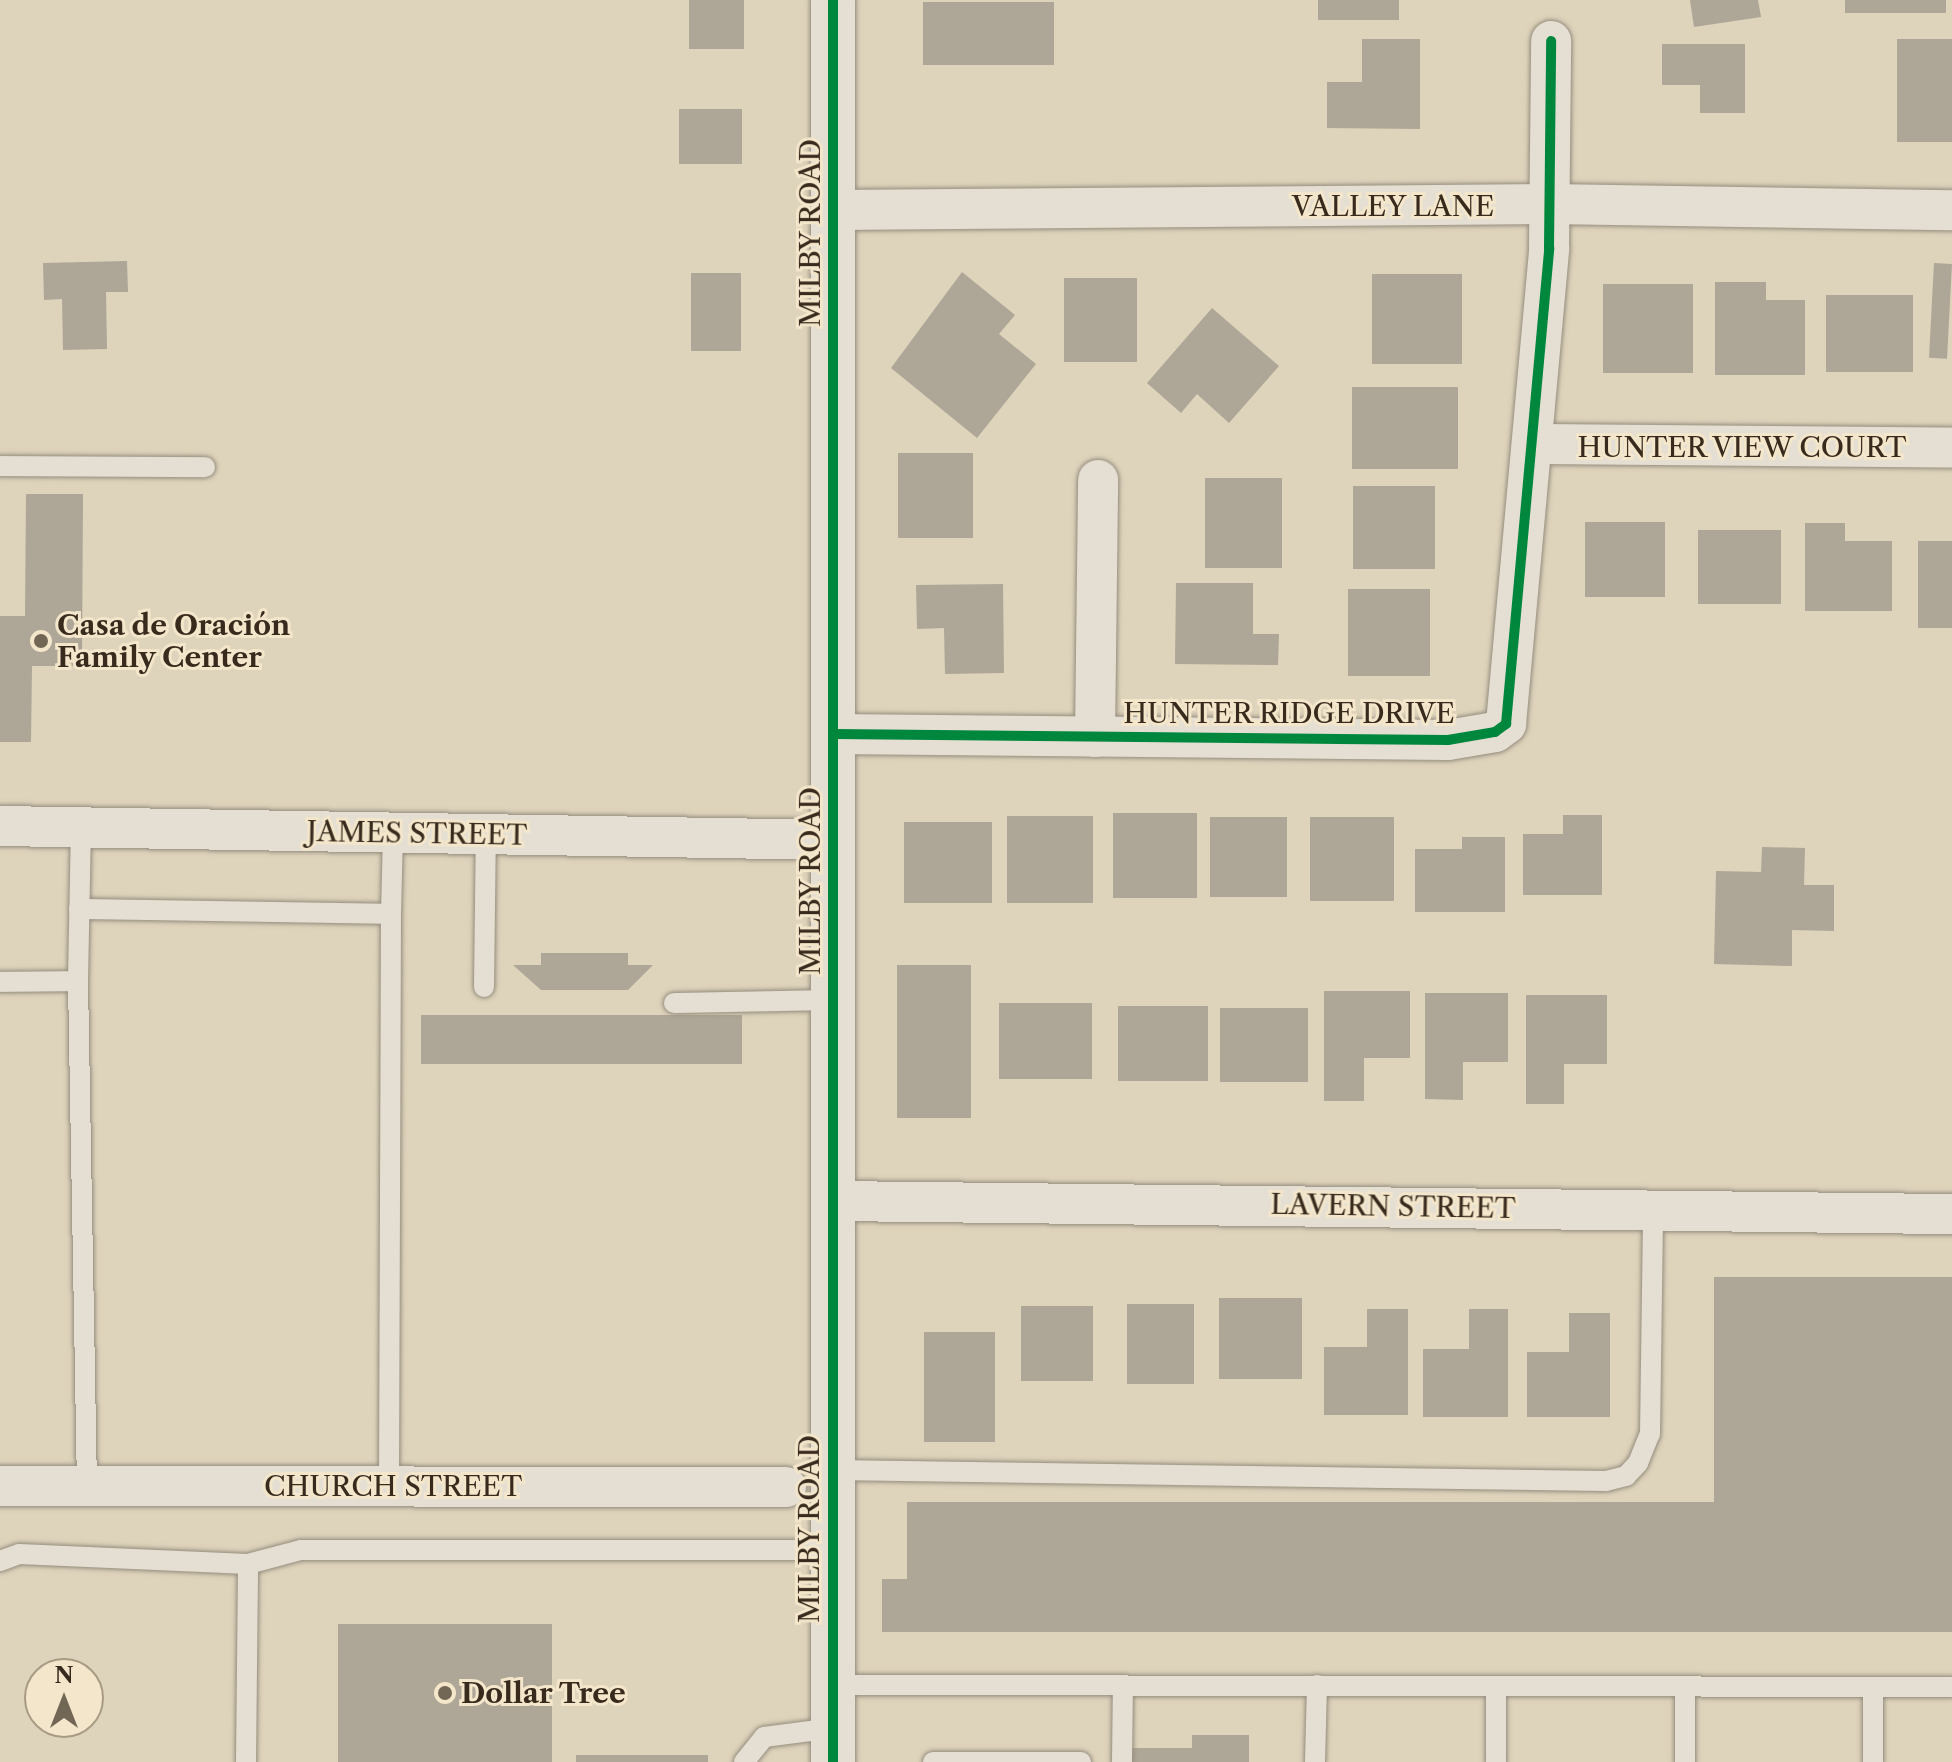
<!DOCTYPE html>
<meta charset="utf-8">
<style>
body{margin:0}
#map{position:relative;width:1952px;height:1762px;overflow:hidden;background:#ded3bb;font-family:"Libre Caslon Text",serif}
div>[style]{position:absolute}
.building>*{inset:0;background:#aea696;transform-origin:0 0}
.roads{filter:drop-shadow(0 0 2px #958d7e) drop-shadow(0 0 2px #958d7e)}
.service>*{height:20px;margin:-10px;padding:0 10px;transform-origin:10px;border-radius:10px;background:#e5dfd3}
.minor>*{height:40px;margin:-20px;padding:0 20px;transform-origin:20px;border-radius:20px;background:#e5dfd3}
.tertiary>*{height:44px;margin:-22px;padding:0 22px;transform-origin:22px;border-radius:22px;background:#e5dfd3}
.cycleway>*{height:10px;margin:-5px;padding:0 5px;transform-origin:5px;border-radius:5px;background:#00873e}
.dots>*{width:22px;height:22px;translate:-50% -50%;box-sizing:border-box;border:4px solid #f3e6ca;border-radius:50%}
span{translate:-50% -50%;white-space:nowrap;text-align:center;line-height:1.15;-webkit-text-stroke:6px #f3e6ca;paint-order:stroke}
.street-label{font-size:28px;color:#382b1e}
.poi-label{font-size:28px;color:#382b1e;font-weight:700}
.left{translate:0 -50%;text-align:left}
.north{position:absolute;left:24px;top:1658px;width:80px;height:80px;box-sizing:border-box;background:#f3e6ca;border:2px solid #a89b85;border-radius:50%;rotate:0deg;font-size:22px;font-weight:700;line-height:32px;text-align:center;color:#382b1e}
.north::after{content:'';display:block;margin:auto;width:28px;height:36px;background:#726655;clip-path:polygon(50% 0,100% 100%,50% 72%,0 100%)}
</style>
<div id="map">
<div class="building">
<i style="left:689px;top:0;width:55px;height:49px"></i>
<i style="left:1318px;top:0;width:81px;height:20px"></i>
<i style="clip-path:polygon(1690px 0,1758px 0,1761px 17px,1694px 27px)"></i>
<i style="left:1845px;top:0;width:101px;height:13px"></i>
<i style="left:923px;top:2px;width:131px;height:63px"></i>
<i style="clip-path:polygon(1362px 39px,1420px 39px,1420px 129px,1327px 128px,1327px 82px,1362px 82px)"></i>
<i style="left:1897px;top:39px;width:55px;height:103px"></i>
<i style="clip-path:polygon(1662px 44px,1745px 44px,1745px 113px,1700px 113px,1700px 85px,1662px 85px)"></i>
<i style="left:679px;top:109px;width:63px;height:55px"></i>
<i style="clip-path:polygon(127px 261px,128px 292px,106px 292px,107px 349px,63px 350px,62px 299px,44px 300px,43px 263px)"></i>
<i style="left:1934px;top:263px;width:18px;height:95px;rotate:3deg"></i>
<i style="clip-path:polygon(962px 272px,1015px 315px,999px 334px,1036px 364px,977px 438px,891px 368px)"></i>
<i style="left:691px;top:273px;width:50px;height:78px"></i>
<i style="left:1372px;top:274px;width:90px;height:90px"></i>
<i style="left:1064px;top:278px;width:73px;height:84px"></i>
<i style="clip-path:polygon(1715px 282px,1766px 282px,1766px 300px,1805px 300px,1805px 375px,1715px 375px)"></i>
<i style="left:1603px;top:284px;width:90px;height:89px"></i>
<i style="left:1826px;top:295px;width:87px;height:77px"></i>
<i style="clip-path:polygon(1212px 308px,1279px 366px,1229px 423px,1197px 394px,1181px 413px,1147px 383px)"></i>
<i style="left:1352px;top:387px;width:106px;height:82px"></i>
<i style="left:898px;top:453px;width:75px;height:85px"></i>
<i style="left:1205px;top:478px;width:77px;height:90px"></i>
<i style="left:1353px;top:486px;width:82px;height:83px"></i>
<i style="clip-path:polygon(26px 494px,83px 494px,82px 666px,32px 666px,31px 742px,0 742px,0 616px,25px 616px)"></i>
<i style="left:1585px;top:522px;width:80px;height:75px"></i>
<i style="clip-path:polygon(1805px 523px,1845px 523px,1845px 541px,1892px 541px,1892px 611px,1805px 611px)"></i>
<i style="left:1698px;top:530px;width:83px;height:74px"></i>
<i style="left:1918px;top:541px;width:34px;height:87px"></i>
<i style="clip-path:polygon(1176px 583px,1253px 583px,1253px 634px,1279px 634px,1278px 665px,1175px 664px)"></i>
<i style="clip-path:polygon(1003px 584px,1004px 673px,945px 674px,944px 628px,917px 629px,916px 585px)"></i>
<i style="left:1348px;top:589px;width:82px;height:87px"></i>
<i style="left:1113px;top:813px;width:84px;height:85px"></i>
<i style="clip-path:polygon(1563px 815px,1602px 815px,1602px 895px,1523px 895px,1523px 834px,1563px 834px)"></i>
<i style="left:1007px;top:816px;width:86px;height:87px"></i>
<i style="left:1210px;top:817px;width:77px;height:80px"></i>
<i style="left:1310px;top:817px;width:84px;height:84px"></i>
<i style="left:904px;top:822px;width:88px;height:81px"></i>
<i style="clip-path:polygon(1462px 837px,1505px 837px,1505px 912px,1415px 912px,1415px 849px,1462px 849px)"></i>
<i style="clip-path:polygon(1762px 847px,1805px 848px,1804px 885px,1834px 885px,1834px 931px,1792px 930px,1792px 966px,1714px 964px,1716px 871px,1761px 872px)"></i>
<i style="clip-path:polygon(541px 953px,628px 953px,628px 965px,653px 965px,628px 990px,541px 990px,513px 965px,541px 965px)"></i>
<i style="left:897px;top:965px;width:74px;height:153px"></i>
<i style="clip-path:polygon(1324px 991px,1410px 991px,1410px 1058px,1364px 1058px,1364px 1101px,1324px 1101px)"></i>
<i style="clip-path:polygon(1425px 993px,1508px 993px,1508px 1062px,1463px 1062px,1463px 1100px,1425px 1099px)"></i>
<i style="clip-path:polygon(1526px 995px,1607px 995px,1607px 1064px,1564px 1064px,1564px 1104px,1526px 1104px)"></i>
<i style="left:999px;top:1003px;width:93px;height:76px"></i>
<i style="left:1118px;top:1006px;width:90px;height:75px"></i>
<i style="left:1220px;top:1008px;width:88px;height:74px"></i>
<i style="left:421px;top:1015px;width:321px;height:49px"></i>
<i style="clip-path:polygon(1714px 1277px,1952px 1277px,1952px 1632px,882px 1632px,882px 1579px,907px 1579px,907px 1502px,1714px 1502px)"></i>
<i style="left:1219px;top:1298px;width:83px;height:81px"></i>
<i style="left:1127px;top:1304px;width:67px;height:80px"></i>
<i style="left:1021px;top:1306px;width:72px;height:75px"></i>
<i style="clip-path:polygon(1367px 1309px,1408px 1309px,1408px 1415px,1324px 1415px,1324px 1347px,1367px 1347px)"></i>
<i style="clip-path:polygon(1469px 1309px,1508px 1309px,1508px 1417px,1423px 1417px,1423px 1349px,1469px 1349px)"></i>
<i style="clip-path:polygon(1569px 1313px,1610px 1313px,1610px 1417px,1527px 1417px,1527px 1352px,1569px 1352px)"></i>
<i style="left:924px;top:1332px;width:71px;height:110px"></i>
<i style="left:338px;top:1624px;width:214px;height:138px"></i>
<i style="clip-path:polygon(1192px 1735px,1249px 1735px,1249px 1762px,1129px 1762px,1129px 1748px,1192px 1748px)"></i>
<i style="left:576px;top:1755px;width:132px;height:7px"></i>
</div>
<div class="roads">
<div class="service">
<i style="left:0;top:466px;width:205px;rotate:0.3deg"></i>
<i style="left:79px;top:909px;width:312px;rotate:0.9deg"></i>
<i style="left:391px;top:914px;width:81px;rotate:-88.6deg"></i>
<i style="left:78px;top:981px;width:504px;rotate:88.98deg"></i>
<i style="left:0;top:982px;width:78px;rotate:-0.7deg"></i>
<i style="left:78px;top:981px;width:153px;rotate:-88.9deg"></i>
<i style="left:484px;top:987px;width:153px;rotate:-89.3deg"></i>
<i style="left:674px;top:1003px;width:160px;rotate:-1.1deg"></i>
<i style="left:833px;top:1470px;width:773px;rotate:0.82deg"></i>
<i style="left:1606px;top:1481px;width:21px;rotate:-14deg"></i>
<i style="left:1626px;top:1476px;width:18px;rotate:-47deg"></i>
<i style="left:1638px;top:1463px;width:31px;rotate:-68deg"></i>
<i style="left:1650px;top:1434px;width:225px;rotate:-89.2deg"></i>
<i style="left:389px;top:1485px;width:571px;rotate:-89.8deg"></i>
<i style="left:0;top:1561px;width:20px;rotate:-20deg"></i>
<i style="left:19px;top:1554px;width:229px;rotate:2.5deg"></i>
<i style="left:248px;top:1564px;width:55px;rotate:-14.8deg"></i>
<i style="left:301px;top:1550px;width:532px"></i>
<i style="left:833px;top:1685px;width:1119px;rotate:0.1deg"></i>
<i style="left:1496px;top:1686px;width:76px;rotate:90deg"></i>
<i style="left:1685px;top:1686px;width:76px;rotate:90deg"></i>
<i style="left:246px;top:1762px;width:198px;rotate:-89.4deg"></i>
<i style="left:744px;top:1762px;width:32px;rotate:-51deg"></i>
<i style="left:764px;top:1737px;width:70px;rotate:-7.4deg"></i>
<i style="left:933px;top:1762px;width:148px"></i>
<i style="left:1122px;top:1762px;width:77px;rotate:-89.3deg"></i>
<i style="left:1315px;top:1762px;width:77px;rotate:-88.5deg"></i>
<i style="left:1873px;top:1762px;width:75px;rotate:-90deg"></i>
</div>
<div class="minor">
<i style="left:834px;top:210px;width:715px;rotate:-0.48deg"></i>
<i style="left:1549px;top:204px;width:403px;rotate:0.9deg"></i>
<i style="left:1532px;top:444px;width:420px;rotate:0.5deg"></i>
<i style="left:834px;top:734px;width:614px;rotate:0.56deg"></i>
<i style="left:1448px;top:740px;width:48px;rotate:-9.7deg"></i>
<i style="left:1495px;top:732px;width:14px;rotate:-36deg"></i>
<i style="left:1506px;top:724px;width:478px;rotate:-84.8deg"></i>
<i style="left:1549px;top:248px;width:207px;rotate:-89.4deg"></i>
<i style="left:1095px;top:737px;width:257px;rotate:-89.3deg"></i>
<i style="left:0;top:826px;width:834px;rotate:0.96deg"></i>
<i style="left:834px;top:1201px;width:1118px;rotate:0.67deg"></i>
<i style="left:0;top:1486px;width:786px;rotate:0.07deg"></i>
</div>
<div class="tertiary">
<i style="left:833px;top:1762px;width:1762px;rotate:-90deg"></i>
</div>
</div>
<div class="cycleway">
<i style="left:834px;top:734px;width:614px;rotate:0.56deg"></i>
<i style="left:1448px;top:740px;width:48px;rotate:-9.7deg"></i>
<i style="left:1495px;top:732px;width:14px;rotate:-36deg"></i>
<i style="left:1506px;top:724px;width:478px;rotate:-84.8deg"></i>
<i style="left:1549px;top:248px;width:207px;rotate:-89.4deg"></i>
<i style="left:833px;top:1762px;width:1762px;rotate:-90deg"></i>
</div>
<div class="dots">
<i style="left:41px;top:641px;background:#726655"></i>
<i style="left:445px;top:1693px;background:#726655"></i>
</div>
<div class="street-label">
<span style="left:1393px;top:206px">VALLEY LANE</span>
<span style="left:810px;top:233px;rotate:-90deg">MILBY ROAD</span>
<span style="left:1742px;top:447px">HUNTER VIEW COURT</span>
<span style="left:1289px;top:713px">HUNTER RIDGE DRIVE</span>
<span style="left:417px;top:833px;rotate:1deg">JAMES STREET</span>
<span style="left:810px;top:881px;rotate:-90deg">MILBY ROAD</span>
<span style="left:1393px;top:1206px;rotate:1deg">LAVERN STREET</span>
<span style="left:393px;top:1486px">CHURCH STREET</span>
<span style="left:809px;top:1529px;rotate:-90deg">MILBY ROAD</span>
</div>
<div class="poi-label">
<span class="left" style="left:57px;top:641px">Casa de Oración<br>Family Center</span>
<span class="left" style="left:461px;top:1693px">Dollar Tree</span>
</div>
<div class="north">N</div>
</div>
